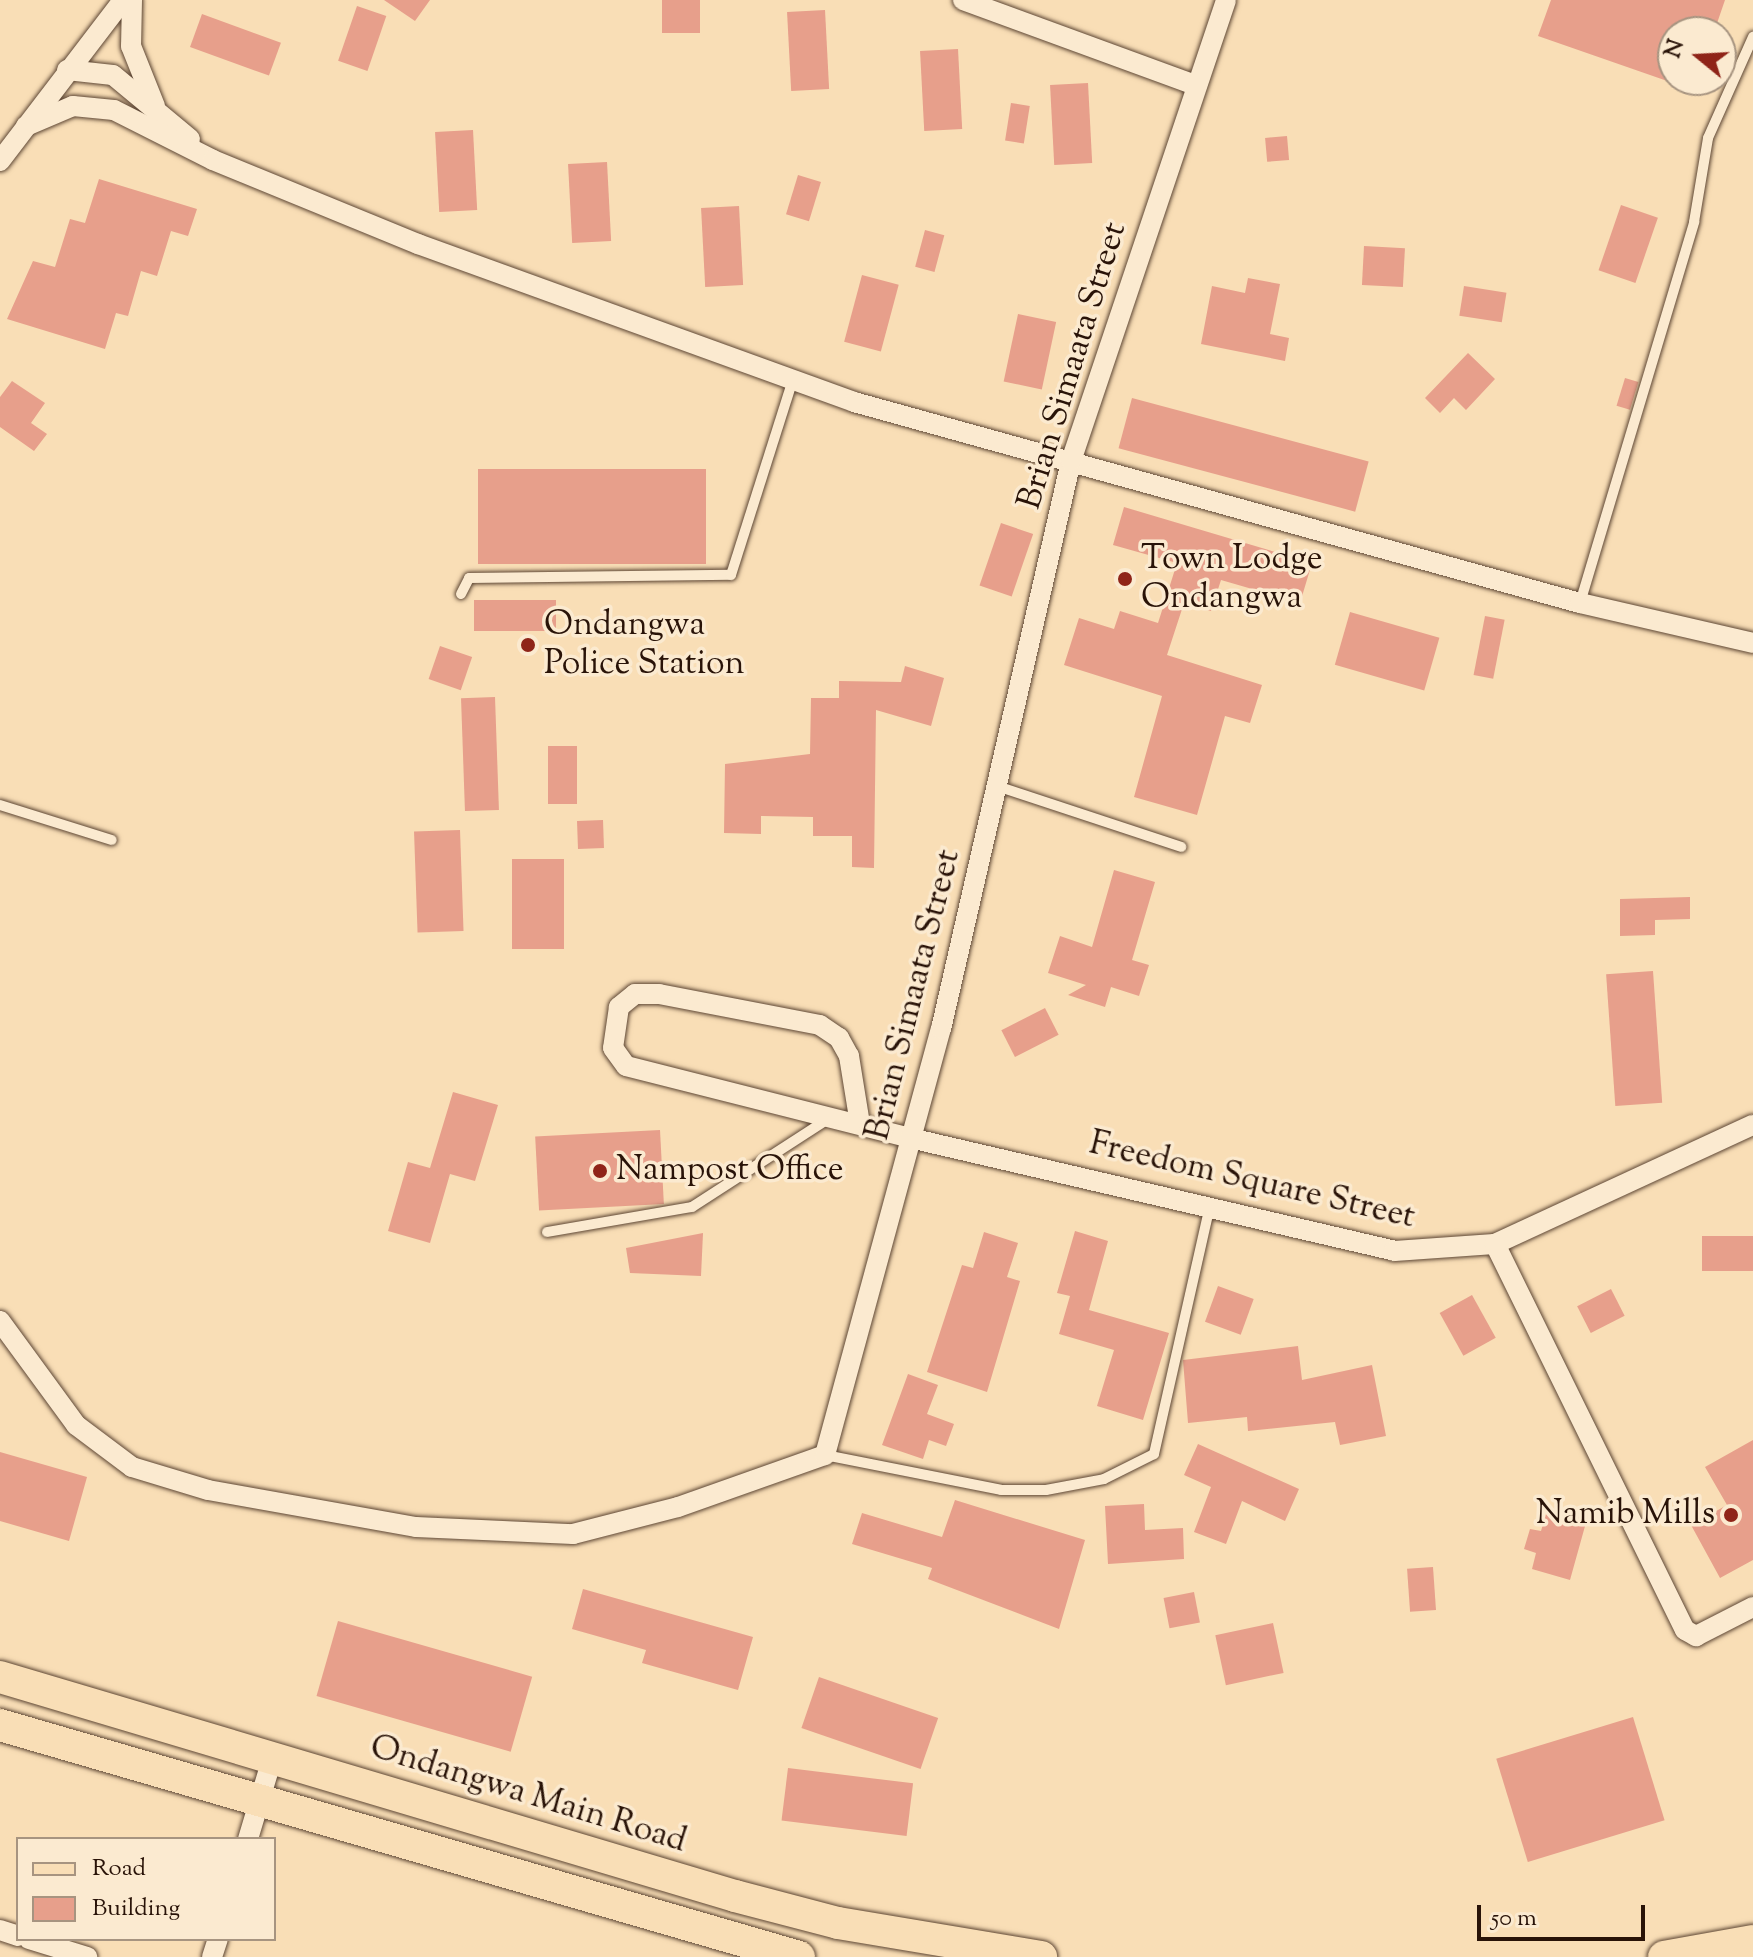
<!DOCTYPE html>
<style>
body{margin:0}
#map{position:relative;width:1753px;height:1957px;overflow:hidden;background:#f9deb6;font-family:"Sorts Mill Goudy",serif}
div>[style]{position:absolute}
.building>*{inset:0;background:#e79f8b;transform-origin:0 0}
.roads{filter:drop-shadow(0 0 2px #5d4634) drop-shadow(0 0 2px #5d4634)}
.service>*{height:10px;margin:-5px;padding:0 5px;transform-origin:5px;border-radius:5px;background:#fbead0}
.minor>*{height:20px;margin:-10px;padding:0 10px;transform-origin:10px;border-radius:10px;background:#fbead0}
.primary>*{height:32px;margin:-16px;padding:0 16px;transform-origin:16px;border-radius:16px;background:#f9deb6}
.dots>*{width:22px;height:22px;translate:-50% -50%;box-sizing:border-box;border:4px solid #fbead0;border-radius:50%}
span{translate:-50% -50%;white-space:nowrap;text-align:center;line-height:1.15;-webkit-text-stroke:7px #fbead0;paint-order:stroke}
.street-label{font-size:34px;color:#291308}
.poi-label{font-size:34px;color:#291308}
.left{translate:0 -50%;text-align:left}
.right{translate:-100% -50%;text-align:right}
.legend{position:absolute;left:16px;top:1837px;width:260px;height:104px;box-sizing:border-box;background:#fbead0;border:2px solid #a79480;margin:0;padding:10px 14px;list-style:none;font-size:24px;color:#291308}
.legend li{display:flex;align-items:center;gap:16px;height:40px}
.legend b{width:40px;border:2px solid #a79480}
.north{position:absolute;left:1657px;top:16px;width:80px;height:80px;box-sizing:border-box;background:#fbead0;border:2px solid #a79480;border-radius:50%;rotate:288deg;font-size:22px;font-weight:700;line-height:32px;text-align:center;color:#291308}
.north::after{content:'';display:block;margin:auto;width:28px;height:36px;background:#8f2418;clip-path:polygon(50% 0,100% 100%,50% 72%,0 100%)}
.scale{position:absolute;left:1477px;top:1905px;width:168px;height:36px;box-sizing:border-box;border:4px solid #291308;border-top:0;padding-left:10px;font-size:24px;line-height:28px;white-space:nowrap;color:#291308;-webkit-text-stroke:6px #fbead0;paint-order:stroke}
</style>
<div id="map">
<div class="building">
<i style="clip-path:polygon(384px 0,430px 0,415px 21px)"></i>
<i style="left:662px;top:0;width:38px;height:33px"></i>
<i style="clip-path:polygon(1551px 0,1725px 0,1714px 32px,1673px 32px,1673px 83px,1538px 36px)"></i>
<i style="left:357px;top:6px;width:31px;height:58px;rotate:19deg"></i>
<i style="left:825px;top:10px;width:79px;height:38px;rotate:87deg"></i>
<i style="left:202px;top:14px;width:84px;height:35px;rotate:20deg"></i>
<i style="left:958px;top:49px;width:80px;height:38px;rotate:87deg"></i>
<i style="left:1088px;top:83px;width:80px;height:38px;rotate:87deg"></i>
<i style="left:1011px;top:103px;width:19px;height:38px;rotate:9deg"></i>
<i style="left:473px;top:130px;width:80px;height:38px;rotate:87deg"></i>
<i style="left:1287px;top:136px;width:24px;height:22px;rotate:85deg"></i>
<i style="left:607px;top:162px;width:79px;height:39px;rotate:87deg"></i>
<i style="left:798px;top:175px;width:24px;height:41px;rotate:17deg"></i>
<i style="clip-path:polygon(99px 179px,197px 209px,188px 236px,171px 231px,157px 276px,141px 271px,128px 316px,116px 313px,105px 349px,7px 319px,33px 261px,55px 267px,70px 219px,85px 223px)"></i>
<i style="left:1621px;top:205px;width:39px;height:69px;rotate:19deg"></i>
<i style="left:739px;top:206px;width:79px;height:38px;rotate:87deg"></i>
<i style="left:925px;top:230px;width:20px;height:38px;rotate:15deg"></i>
<i style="left:1364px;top:246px;width:41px;height:39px;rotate:3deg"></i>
<i style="left:862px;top:275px;width:38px;height:69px;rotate:15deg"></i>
<i style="clip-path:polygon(1248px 278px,1280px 284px,1270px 334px,1289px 338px,1285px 361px,1201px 344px,1212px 286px,1245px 293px)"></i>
<i style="left:1464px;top:286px;width:43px;height:30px;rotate:9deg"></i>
<i style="left:1018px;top:314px;width:39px;height:69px;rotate:12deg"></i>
<i style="clip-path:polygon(1468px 353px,1495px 379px,1466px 410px,1454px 398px,1440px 413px,1425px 398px)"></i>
<i style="left:1625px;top:378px;width:14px;height:29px;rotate:17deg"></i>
<i style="clip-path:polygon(12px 381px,45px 403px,31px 423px,47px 434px,34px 451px,0 427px,0 397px)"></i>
<i style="left:1132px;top:398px;width:245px;height:52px;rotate:15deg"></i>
<i style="left:478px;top:469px;width:228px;height:95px"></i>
<i style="clip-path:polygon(1124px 507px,1312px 563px,1300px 603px,1221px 580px,1211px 611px,1184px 603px,1167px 655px,1262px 685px,1250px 723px,1225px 716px,1197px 815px,1134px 797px,1162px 696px,1064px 665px,1079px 618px,1114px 629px,1120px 611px,1158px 623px,1177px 563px,1113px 545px)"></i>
<i style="left:1001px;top:523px;width:34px;height:66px;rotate:19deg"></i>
<i style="left:474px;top:600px;width:82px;height:31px"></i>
<i style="left:1350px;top:612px;width:93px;height:55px;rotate:16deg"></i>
<i style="left:1485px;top:616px;width:20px;height:60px;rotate:11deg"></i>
<i style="left:440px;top:646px;width:34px;height:35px;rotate:19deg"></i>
<i style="clip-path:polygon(905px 666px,944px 678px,931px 726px,876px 710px,874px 868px,852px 867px,852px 836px,813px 836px,813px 817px,761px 816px,761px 834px,724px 833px,725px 764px,810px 754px,811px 698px,839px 698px,839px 681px,901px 682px)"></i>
<i style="left:495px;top:697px;width:113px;height:34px;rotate:88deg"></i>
<i style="left:548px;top:746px;width:29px;height:58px"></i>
<i style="left:603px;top:820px;width:28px;height:26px;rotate:88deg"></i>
<i style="left:460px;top:830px;width:101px;height:46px;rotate:88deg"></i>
<i style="left:564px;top:859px;width:90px;height:52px;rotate:90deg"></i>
<i style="clip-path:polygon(1114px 870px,1155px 882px,1132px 960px,1149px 965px,1139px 996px,1111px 987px,1105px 1007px,1068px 995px,1086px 985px,1048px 973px,1060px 936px,1092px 947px)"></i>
<i style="clip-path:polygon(1690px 897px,1690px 919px,1655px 920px,1655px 935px,1620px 936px,1620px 899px)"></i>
<i style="left:1653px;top:971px;width:132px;height:47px;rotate:86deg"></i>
<i style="left:1045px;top:1008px;width:30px;height:49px;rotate:63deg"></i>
<i style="clip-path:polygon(453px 1092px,498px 1105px,475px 1181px,450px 1174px,430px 1243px,388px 1231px,408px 1162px,430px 1168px)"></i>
<i style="left:660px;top:1130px;width:74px;height:125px;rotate:87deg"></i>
<i style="clip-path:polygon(1075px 1231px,1108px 1241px,1089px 1310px,1169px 1333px,1143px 1420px,1097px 1406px,1114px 1350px,1059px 1334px,1070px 1296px,1057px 1293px)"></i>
<i style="clip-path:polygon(984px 1232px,1018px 1243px,1007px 1277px,1020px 1281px,987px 1392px,927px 1372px,962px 1265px,973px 1268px)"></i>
<i style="clip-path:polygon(703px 1233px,701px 1276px,630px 1273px,626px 1248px)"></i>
<i style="left:1753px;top:1236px;width:35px;height:51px;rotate:90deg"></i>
<i style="left:1218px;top:1286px;width:38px;height:38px;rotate:20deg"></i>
<i style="left:1611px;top:1289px;width:30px;height:38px;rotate:63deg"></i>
<i style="left:1472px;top:1295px;width:49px;height:37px;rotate:61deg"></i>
<i style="clip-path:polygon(1298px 1346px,1302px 1380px,1372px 1365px,1386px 1436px,1340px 1445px,1335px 1422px,1248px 1431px,1247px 1417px,1188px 1423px,1183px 1360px)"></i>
<i style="clip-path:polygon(908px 1374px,938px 1385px,927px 1414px,954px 1424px,946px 1446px,929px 1440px,923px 1459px,882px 1445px)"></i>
<i style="clip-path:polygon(1753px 1440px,1753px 1560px,1720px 1578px,1691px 1525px,1727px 1505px,1705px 1467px)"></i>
<i style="clip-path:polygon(1198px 1444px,1299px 1489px,1285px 1521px,1242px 1501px,1226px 1544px,1194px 1532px,1211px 1487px,1184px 1475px)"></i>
<i style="clip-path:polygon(0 1452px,87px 1477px,69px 1541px,0 1521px)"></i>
<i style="clip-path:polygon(955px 1500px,1085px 1540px,1059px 1629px,928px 1579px,932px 1568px,852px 1544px,862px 1513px,942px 1537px)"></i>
<i style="clip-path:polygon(1144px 1504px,1145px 1530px,1183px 1528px,1184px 1559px,1108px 1564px,1105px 1506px)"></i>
<i style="clip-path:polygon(1548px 1508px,1587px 1519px,1570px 1580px,1532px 1569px,1536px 1553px,1524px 1549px,1530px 1529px,1541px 1531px)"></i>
<i style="left:1433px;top:1567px;width:43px;height:26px;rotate:86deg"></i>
<i style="clip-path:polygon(583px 1589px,753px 1637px,738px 1690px,642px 1663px,646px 1650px,572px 1629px)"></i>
<i style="left:1194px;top:1592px;width:31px;height:31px;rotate:79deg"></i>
<i style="left:338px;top:1621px;width:202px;height:78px;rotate:16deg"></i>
<i style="left:1273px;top:1623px;width:51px;height:59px;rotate:78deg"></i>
<i style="left:819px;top:1677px;width:126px;height:54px;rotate:19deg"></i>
<i style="left:1633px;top:1717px;width:108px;height:143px;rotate:73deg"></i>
<i style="left:788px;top:1768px;width:126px;height:53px;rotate:7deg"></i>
</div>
<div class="roads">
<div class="service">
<i style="left:461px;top:594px;width:18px;rotate:-63deg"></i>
<i style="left:469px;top:578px;width:262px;rotate:-0.7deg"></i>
<i style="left:731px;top:575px;width:205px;rotate:-72.4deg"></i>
<i style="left:1580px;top:603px;width:398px;rotate:-73.3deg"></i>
<i style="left:1694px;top:222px;width:85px;rotate:-80.5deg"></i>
<i style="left:1708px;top:138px;width:111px;rotate:-66deg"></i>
<i style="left:1000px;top:787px;width:191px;rotate:18.3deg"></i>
<i style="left:0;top:805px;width:117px;rotate:17.4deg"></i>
<i style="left:547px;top:1232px;width:147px;rotate:-9.8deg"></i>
<i style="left:692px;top:1207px;width:162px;rotate:-32.9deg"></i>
<i style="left:825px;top:1455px;width:179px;rotate:11.2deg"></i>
<i style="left:1001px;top:1490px;width:45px"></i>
<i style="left:1046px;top:1490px;width:59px;rotate:-10.7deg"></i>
<i style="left:1104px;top:1479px;width:56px;rotate:-26.6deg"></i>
<i style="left:1154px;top:1454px;width:254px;rotate:-77.3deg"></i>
</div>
<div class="minor">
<i style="left:132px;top:0;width:46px;rotate:91.2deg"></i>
<i style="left:131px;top:46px;width:65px;rotate:68.2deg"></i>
<i style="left:963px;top:0;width:247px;rotate:20.1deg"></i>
<i style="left:67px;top:70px;width:46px;rotate:6.2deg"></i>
<i style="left:113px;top:75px;width:100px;rotate:39.7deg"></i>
<i style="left:26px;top:126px;width:51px;rotate:-23.1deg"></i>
<i style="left:73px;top:106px;width:41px;rotate:5.6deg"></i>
<i style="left:114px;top:110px;width:111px;rotate:26.8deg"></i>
<i style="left:213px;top:160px;width:222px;rotate:22.3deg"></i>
<i style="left:418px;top:244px;width:464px;rotate:19.9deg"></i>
<i style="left:854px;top:402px;width:753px;rotate:15.48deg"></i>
<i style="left:1580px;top:603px;width:178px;rotate:13deg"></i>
<i style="left:0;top:161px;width:203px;rotate:-52.6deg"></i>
<i style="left:860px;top:1124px;width:69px;rotate:-99.2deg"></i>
<i style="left:849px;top:1056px;width:21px;rotate:-119deg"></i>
<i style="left:839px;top:1038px;width:23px;rotate:-146deg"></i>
<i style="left:820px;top:1025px;width:164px;rotate:-169.1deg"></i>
<i style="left:659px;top:994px;width:24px;rotate:180deg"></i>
<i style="left:635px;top:994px;width:21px;rotate:141deg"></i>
<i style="left:619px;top:1007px;width:41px;rotate:98.3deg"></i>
<i style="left:613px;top:1048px;width:22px;rotate:54deg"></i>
<i style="left:626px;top:1066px;width:293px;rotate:14.2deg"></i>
<i style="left:910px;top:1138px;width:497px;rotate:13.1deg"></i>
<i style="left:1394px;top:1251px;width:101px;rotate:-4deg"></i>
<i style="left:1495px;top:1244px;width:284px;rotate:-24.8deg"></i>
<i style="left:1495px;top:1244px;width:430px;rotate:63.8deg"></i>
<i style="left:1685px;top:1630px;width:13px;rotate:29deg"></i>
<i style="left:1696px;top:1636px;width:64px;rotate:-27deg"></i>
<i style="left:0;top:1321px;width:129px;rotate:53.8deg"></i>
<i style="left:76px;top:1425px;width:70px;rotate:36.9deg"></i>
<i style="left:132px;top:1467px;width:79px;rotate:16.8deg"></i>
<i style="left:208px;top:1490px;width:211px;rotate:10.1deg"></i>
<i style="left:416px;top:1527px;width:157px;rotate:2.6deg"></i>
<i style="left:573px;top:1534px;width:108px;rotate:-14.4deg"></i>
<i style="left:678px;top:1507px;width:156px;rotate:-19.5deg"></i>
<i style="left:825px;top:1455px;width:442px;rotate:-74.8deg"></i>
<i style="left:941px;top:1029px;width:583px;rotate:-77.11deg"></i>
<i style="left:1071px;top:461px;width:486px;rotate:-71.4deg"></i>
<i style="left:248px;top:1839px;width:84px;rotate:-73.3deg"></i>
<i style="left:0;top:1930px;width:19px;rotate:18deg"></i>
<i style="left:29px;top:1939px;width:61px;rotate:17.2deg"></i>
<i style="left:212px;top:1957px;width:19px;rotate:-72deg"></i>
</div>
<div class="primary">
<i style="left:0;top:1677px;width:767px;rotate:16.59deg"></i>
<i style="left:735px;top:1896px;width:106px;rotate:14.7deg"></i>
<i style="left:838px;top:1923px;width:206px;rotate:9.5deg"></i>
<i style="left:0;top:1725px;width:832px;rotate:16.19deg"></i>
<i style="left:1664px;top:1957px;width:90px;rotate:-10.2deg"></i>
</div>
</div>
<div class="dots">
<i style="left:1125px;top:579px;background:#8f2418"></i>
<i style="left:528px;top:645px;background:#8f2418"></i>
<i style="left:600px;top:1171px;background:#8f2418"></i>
<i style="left:1731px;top:1515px;background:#8f2418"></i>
</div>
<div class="street-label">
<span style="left:1073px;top:366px;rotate:-73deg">Brian Simaata Street</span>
<span style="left:914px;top:995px;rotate:-76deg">Brian Simaata Street</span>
<span style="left:1252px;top:1181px;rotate:13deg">Freedom Square Street</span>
<span style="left:528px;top:1795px;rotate:17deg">Ondangwa Main Road</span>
</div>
<div class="poi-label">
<span class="left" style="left:1141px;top:579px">Town Lodge<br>Ondangwa</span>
<span class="left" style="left:544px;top:645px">Ondangwa<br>Police Station</span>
<span class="left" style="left:616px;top:1171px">Nampost Office</span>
<span class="right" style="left:1715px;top:1515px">Namib Mills</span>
</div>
<ul class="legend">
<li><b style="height:10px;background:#f9deb6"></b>Road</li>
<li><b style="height:22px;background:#e79f8b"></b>Building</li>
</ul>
<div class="north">N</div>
<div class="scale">50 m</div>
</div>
